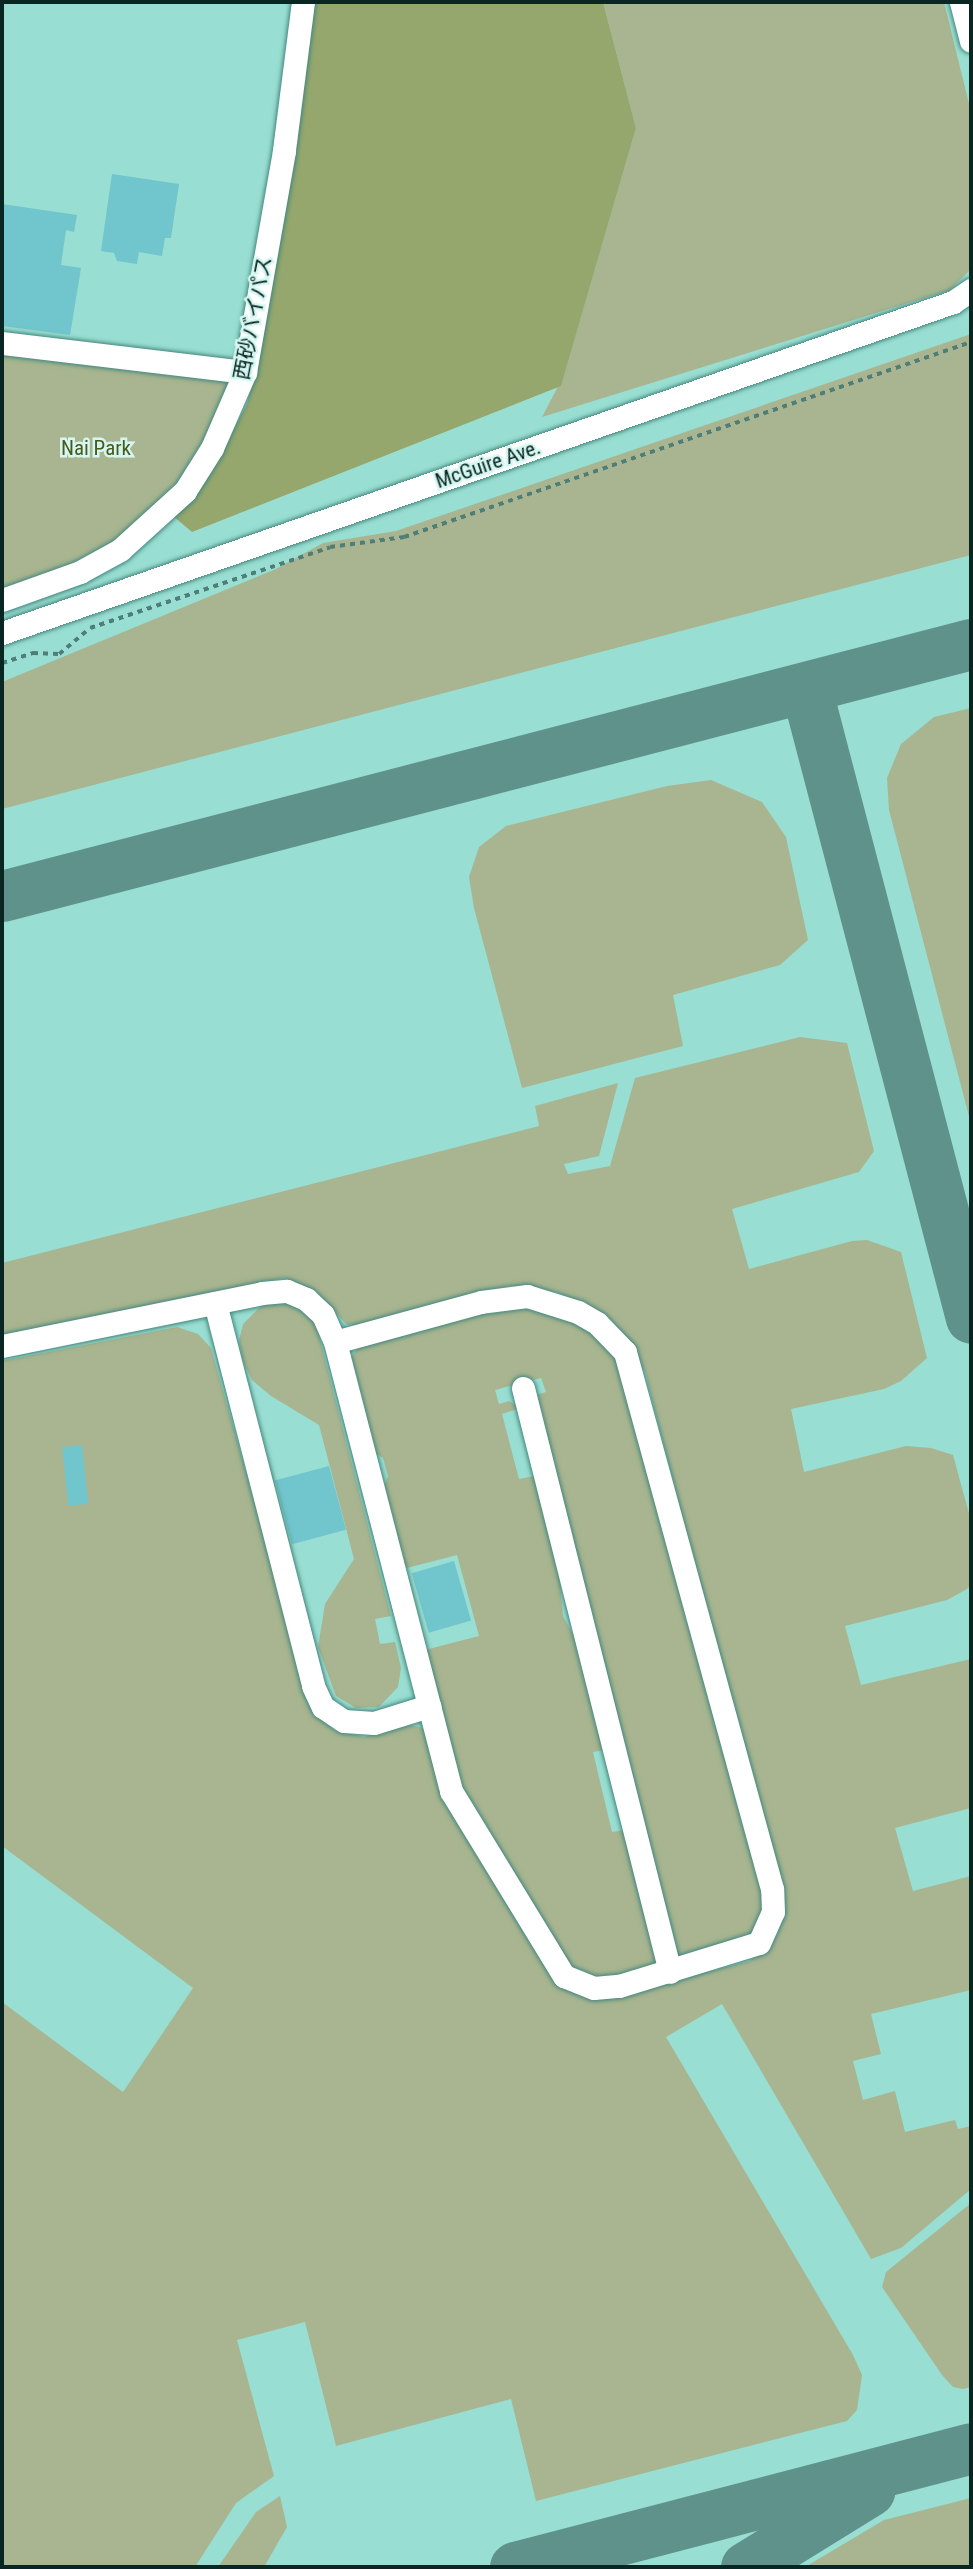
<!DOCTYPE html>
<meta charset="utf-8">
<style>
body{margin:0}
#map{position:relative;width:973px;height:2569px;overflow:hidden;background:#99ded2;font-family:"Roboto Condensed","Noto Sans JP",sans-serif}
div>[style]{position:absolute}
.green>*{inset:0;background:#a8b590}
.forest>*{inset:0;background:#95a76d}
.taxiway>*{height:51px;margin:-25.5px;padding:0 25.5px;transform-origin:25.5px;border-radius:25.5px;background:#5e928a}
.building>*{inset:0;background:#71c5cc;transform-origin:0 0}
.path>*{height:3.5px;margin-top:-1.75px;transform-origin:0;background:repeating-linear-gradient(90deg,#4e7e76 0 5px,transparent 0 10px)}
.roads{filter:drop-shadow(0 0 2px #44877d) drop-shadow(0 0 2px #44877d)}
.minor>*{height:23px;margin:-11.5px;padding:0 11.5px;transform-origin:11.5px;border-radius:11.5px;background:#fff}
span{translate:-50% -50%;white-space:nowrap;text-align:center;line-height:1.15;-webkit-text-stroke:5px #d6f7f1;paint-order:stroke}
.street-label{font-size:21px;color:#092622}
.park-label{font-size:21px;color:#495a1b}
.frame{position:absolute;inset:0;border:4px solid #092622;pointer-events:none}
</style>
<div id="map">
<div class="green">
<i style="clip-path:polygon(603px 2px,944px 2px,971px 112px,971px 269px,950px 290px,542px 417px,564px 375px,636px 128px)"></i>
<i style="clip-path:polygon(971px 334px,971px 555px,2px 809px,2px 682px,276px 569px,323px 543px,396px 531px)"></i>
<i style="clip-path:polygon(2px 343px,245px 372px,159px 518px,2px 600px)"></i>
<i style="clip-path:polygon(971px 708px,971px 1124px,889px 810px,887px 778px,901px 744px,934px 717px)"></i>
<i style="clip-path:polygon(711px 780px,762px 802px,786px 837px,808px 940px,780px 965px,673px 995px,683px 1046px,522px 1088px,474px 908px,469px 877px,479px 847px,506px 826px,667px 786px)"></i>
<i style="clip-path:polygon(800px 1037px,847px 1043px,874px 1151px,859px 1172px,732px 1209px,749px 1269px,852px 1241px,867px 1240px,901px 1252px,927px 1358px,901px 1381px,884px 1389px,791px 1409px,804px 1472px,906px 1446px,931px 1448px,953px 1455px,971px 1521px,971px 1585px,967px 1589px,947px 1600px,845px 1626px,861px 1685px,971px 1659px,971px 1808px,895px 1828px,913px 1891px,971px 1876px,971px 1990px,871px 2014px,881px 2054px,853px 2061px,863px 2100px,895px 2091px,905px 2132px,955px 2120px,958px 2129px,971px 2126px,971px 2189px,901px 2248px,871px 2259px,722px 2004px,666px 2037px,853px 2355px,862px 2375px,857px 2410px,847px 2421px,536px 2501px,511px 2399px,336px 2446px,305px 2322px,237px 2340px,274px 2476px,236px 2503px,195px 2567px,2px 2567px,2px 2002px,123px 2092px,193px 1988px,2px 1846px,2px 1361px,177px 1327px,198px 1334px,211px 1348px,314px 1713px,334px 1730px,364px 1737px,410px 1725px,424px 1728px,559px 1980px,574px 1993px,605px 1998px,750px 1961px,777px 1933px,782px 1915px,781px 1896px,645px 1372px,612px 1322px,557px 1292px,509px 1286px,358px 1325px,346px 1324px,316px 1291px,284px 1278px,2px 1335px,2px 1263px,539px 1126px,535px 1106px,618px 1083px,599px 1156px,564px 1164px,568px 1174px,610px 1166px,635px 1078px)"></i>
<i style="clip-path:polygon(264px 1303px,289px 1304px,311px 1317px,317px 1328px,391px 1616px,375px 1619px,380px 1644px,395px 1642px,401px 1668px,398px 1687px,379px 1707px,356px 1708px,336px 1696px,318px 1647px,325px 1604px,354px 1559px,319px 1425px,271px 1396px,252px 1380px,243px 1362px,239px 1341px,243px 1324px)"></i>
<i style="clip-path:polygon(519px 1304px,559px 1314px,593px 1331px,620px 1360px,767px 1904px,755px 1938px,676px 1958px,533px 1396px,546px 1392px,541px 1378px,495px 1390px,499px 1404px,509px 1401px,520px 1408px,502px 1414px,519px 1479px,535px 1476px,559px 1568px,563px 1616px,580px 1648px,608px 1749px,593px 1752px,612px 1832px,625px 1830px,660px 1963px,597px 1981px,566px 1965px,460px 1789px,425px 1650px,479px 1636px,457px 1555px,403px 1569px,383px 1488px,388px 1476px,383px 1458px,371px 1451px,350px 1360px,360px 1344px)"></i>
<i style="clip-path:polygon(971px 2203px,971px 2387px,963px 2389px,953px 2387px,942px 2375px,882px 2287px,886px 2272px)"></i>
<i style="clip-path:polygon(280px 2496px,287px 2527px,264px 2567px,218px 2567px,256px 2512px)"></i>
<i style="clip-path:polygon(971px 2498px,971px 2567px,805px 2567px,884px 2520px)"></i>
</div>
<div class="forest">
<i style="clip-path:polygon(315px 2px,603px 2px,636px 128px,561px 386px,192px 532px,173px 516px,212px 472px,247px 404px,254px 374px,294px 152px)"></i>
</div>
<div class="taxiway">
<i style="left:806px;top:688px;width:651px;rotate:75.32deg"></i>
<i style="left:2px;top:896px;width:1001px;rotate:-14.58deg"></i>
<i style="left:515px;top:2567px;width:471px;rotate:-14.6deg"></i>
<i style="left:746px;top:2567px;width:145px;rotate:-31.7deg"></i>
</div>
<div class="building">
<i style="clip-path:polygon(112px 174px,179px 184px,171px 238px,165px 238px,162px 256px,139px 252px,137px 264px,117px 261px,114px 253px,101px 251px)"></i>
<i style="clip-path:polygon(2px 204px,77px 215px,74px 232px,66px 230px,61px 265px,81px 268px,70px 335px,2px 326px)"></i>
<i style="left:82px;top:1445px;width:59px;height:20px;rotate:84deg"></i>
<i style="left:329px;top:1466px;width:66px;height:56px;rotate:75deg"></i>
<i style="left:454px;top:1561px;width:62px;height:44px;rotate:74deg"></i>
</div>
<div class="path">
<i style="left:2px;top:663px;width:33px;rotate:-18deg"></i>
<i style="left:33px;top:653px;width:26px;rotate:2deg"></i>
<i style="left:59px;top:654px;width:40px;rotate:-40deg"></i>
<i style="left:90px;top:628px;width:253px;rotate:-18.6deg"></i>
<i style="left:330px;top:547px;width:75px;rotate:-7.7deg"></i>
<i style="left:404px;top:537px;width:600px;rotate:-18.98deg"></i>
</div>
<div class="roads">
<div class="minor">
<i style="left:961px;top:2px;width:40px;rotate:75.6deg"></i>
<i style="left:2px;top:343px;width:245px;rotate:6.8deg"></i>
<i style="left:2px;top:600px;width:83px;rotate:-19.7deg"></i>
<i style="left:80px;top:572px;width:46px;rotate:-28.8deg"></i>
<i style="left:120px;top:550px;width:88px;rotate:-42.2deg"></i>
<i style="left:185px;top:491px;width:51px;rotate:-57.9deg"></i>
<i style="left:212px;top:448px;width:83px;rotate:-66.5deg"></i>
<i style="left:245px;top:372px;width:225px;rotate:-80deg"></i>
<i style="left:284px;top:150px;width:149px;rotate:-82.7deg"></i>
<i style="left:2px;top:633px;width:1007px;rotate:-19.19deg"></i>
<i style="left:953px;top:302px;width:22px;rotate:-34deg"></i>
<i style="left:215px;top:1303px;width:395px;rotate:75.6deg"></i>
<i style="left:313px;top:1686px;width:23px;rotate:65deg"></i>
<i style="left:323px;top:1707px;width:25px;rotate:34deg"></i>
<i style="left:344px;top:1721px;width:30px;rotate:4deg"></i>
<i style="left:374px;top:1723px;width:58px;rotate:-17.2deg"></i>
<i style="left:2px;top:1346px;width:265px;rotate:-11.5deg"></i>
<i style="left:262px;top:1293px;width:25px;rotate:-5deg"></i>
<i style="left:287px;top:1291px;width:21px;rotate:23deg"></i>
<i style="left:306px;top:1299px;width:23px;rotate:43deg"></i>
<i style="left:323px;top:1315px;width:30px;rotate:66deg"></i>
<i style="left:335px;top:1342px;width:464px;rotate:75.5deg"></i>
<i style="left:451px;top:1791px;width:217px;rotate:58.6deg"></i>
<i style="left:564px;top:1976px;width:32px;rotate:22deg"></i>
<i style="left:594px;top:1988px;width:25px;rotate:-5deg"></i>
<i style="left:619px;top:1986px;width:146px;rotate:-17.1deg"></i>
<i style="left:759px;top:1943px;width:34px;rotate:-66deg"></i>
<i style="left:773px;top:1912px;width:23px;rotate:-92deg"></i>
<i style="left:772px;top:1889px;width:557px;rotate:-105.31deg"></i>
<i style="left:625px;top:1352px;width:40px;rotate:-134deg"></i>
<i style="left:597px;top:1323px;width:22px;rotate:-150deg"></i>
<i style="left:578px;top:1312px;width:53px;rotate:-162.6deg"></i>
<i style="left:527px;top:1296px;width:46px;rotate:172.6deg"></i>
<i style="left:481px;top:1302px;width:151px;rotate:164.7deg"></i>
<i style="left:523px;top:1388px;width:602px;rotate:75.87deg"></i>
</div>
</div>
<div class="street-label">
<span style="left:253px;top:318px;rotate:-79deg">西砂バイパス</span>
<span style="left:488px;top:464px;rotate:-19deg">McGuire Ave.</span>
</div>
<div class="park-label">
<span style="left:96px;top:448px">Nai Park</span>
</div>
<div class="frame"></div>
</div>
